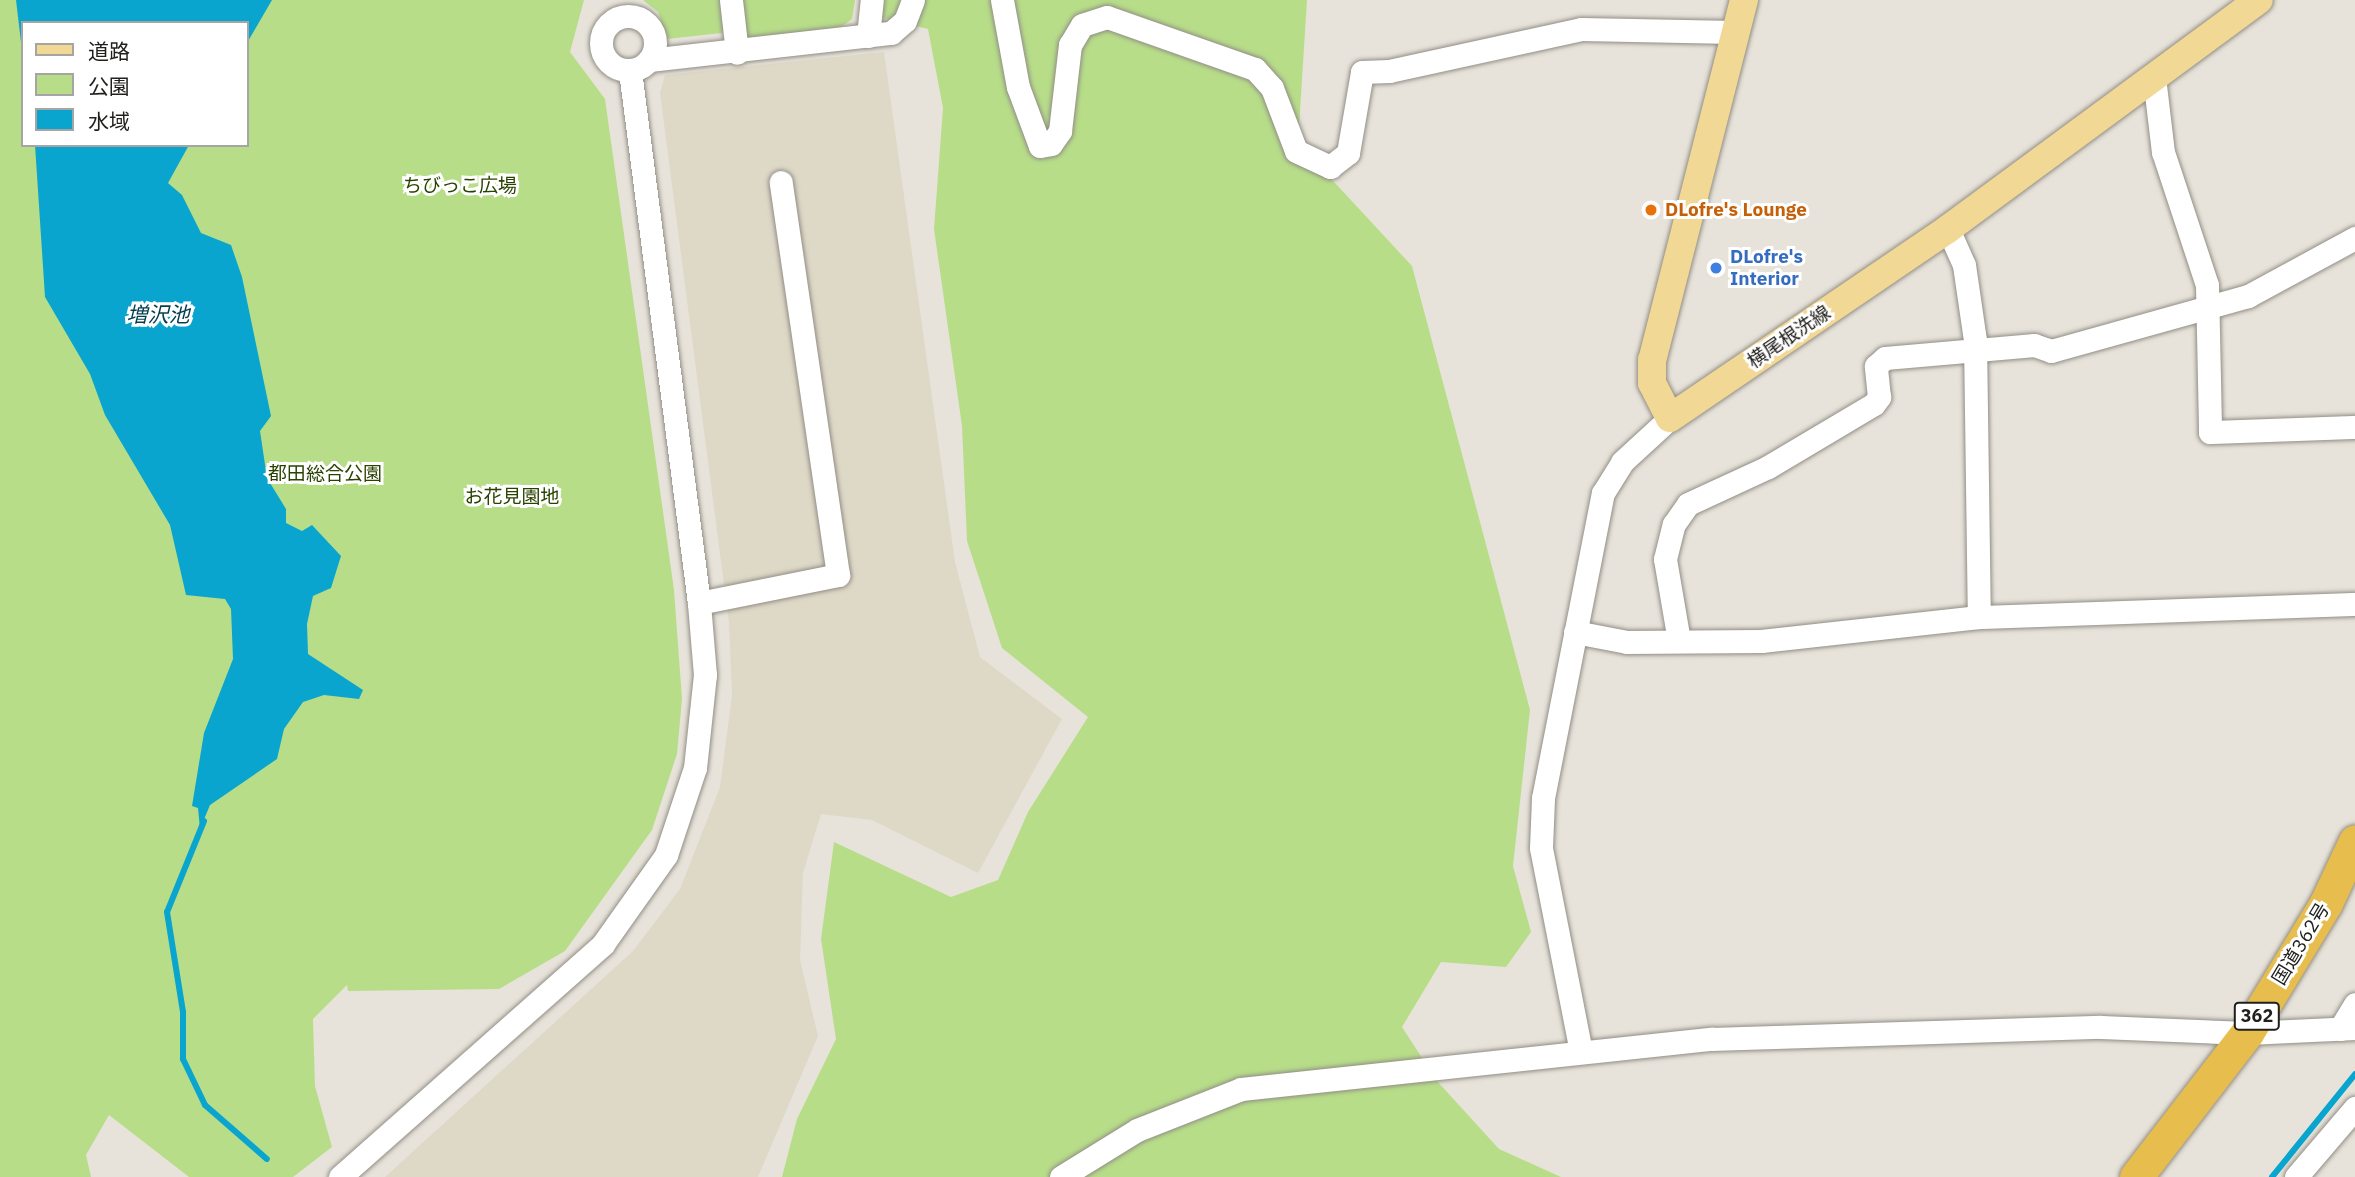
<!DOCTYPE html>
<meta charset="utf-8">
<style>
body{margin:0}
#map{position:relative;width:2355px;height:1177px;overflow:hidden;background:#e7e3da;font-family:"IBM Plex Sans","Noto Sans JP",sans-serif}
div>[style]{position:absolute}
.built>*{inset:0;background:#ded8c7}
.green>*{inset:0;background:#b7dd89}
.water>*{inset:0;background:#09a5cf}
.stream>*{height:6px;margin:-3px;padding:0 3px;transform-origin:3px;border-radius:3px;background:#09a5cf}
.roads{filter:drop-shadow(0 0 2px #928e85) drop-shadow(0 0 2px #928e85)}
.minor>*{height:23px;margin:-11.5px;padding:0 11.5px;transform-origin:11.5px;border-radius:11.5px;background:#fff}
.minor>.ring{margin:-11.5px;padding:0;box-sizing:content-box;background:none;border:23px solid #fff;border-radius:50%}
.major>*{height:28px;margin:-14px;padding:0 14px;transform-origin:14px;border-radius:14px;background:#f1d895}
.highway>*{height:33px;margin:-16.5px;padding:0 16.5px;transform-origin:16.5px;border-radius:16.5px;background:#e7be4e}
.dots>*{width:19px;height:19px;translate:-50% -50%;box-sizing:border-box;border:4px solid #fff;border-radius:50%}
span{translate:-50% -50%;white-space:nowrap;text-align:center;line-height:1.15;-webkit-text-stroke:6px #fff;paint-order:stroke}
.shield-label span{padding:2px 5px;background:#fff;border:2px solid;border-radius:5px;-webkit-text-stroke-width:0}
.shield-label{font-size:18px;color:#201f1c;font-weight:700}
.park-label{font-size:19px;color:#2a4200}
.food-label{font-size:19px;color:#c56008;font-weight:700}
.left{translate:0 -50%;text-align:left}
.shop-label{font-size:19px;color:#366cbe;font-weight:700}
.street-label{font-size:19px;color:#201f1c}
.water-label{font-size:21px;color:#033e50;font-style:italic}
.legend{position:absolute;left:21px;top:21px;width:228px;height:126px;box-sizing:border-box;background:#fff;border:2px solid #a6a5a4;margin:0;padding:9px 12px;list-style:none;font-size:21px;color:#201f1c}
.legend li{display:flex;align-items:center;gap:14px;height:35px}
.legend b{width:35px;border:2px solid #a6a5a4}
</style>
<div id="map">
<div class="built">
<i style="clip-path:polygon(884px 52px,955px 562px,980px 657px,1062px 719px,978px 873px,872px 820px,821px 814px,803px 873px,800px 960px,818px 1036px,758px 1177px,385px 1177px,633px 951px,680px 889px,720px 787px,732px 695px,729px 623px,660px 93px,665px 75px)"></i>
</div>
<div class="green">
<i style="clip-path:polygon(evenodd,0 0,584px 0,570px 52px,605px 99px,674px 590px,682px 699px,677px 754px,652px 830px,565px 951px,499px 989px,348px 991px,347px 985px,313px 1019px,315px 1086px,332px 1147px,293px 1177px,189px 1177px,109px 1115px,86px 1155px,91px 1177px,0 1177px,0 0,23px 23px,247px 23px,247px 145px,23px 145px,23px 23px)"></i>
<i style="clip-path:polygon(643px 0,855px 0,852px 19px,841px 27px,741px 39px,740px 31px,667px 39px,658px 12px)"></i>
<i style="clip-path:polygon(879px 0,1307px 0,1298px 143px,1412px 266px,1530px 710px,1513px 866px,1531px 932px,1506px 967px,1441px 962px,1402px 1027px,1437px 1081px,1499px 1149px,1561px 1177px,782px 1177px,797px 1119px,836px 1039px,821px 939px,834px 842px,951px 897px,998px 880px,1028px 812px,1088px 717px,1002px 648px,967px 541px,962px 426px,934px 229px,943px 108px,928px 29px,876px 16px)"></i>
</div>
<div class="water">
<i style="clip-path:polygon(16px 0,272px 0,247px 43px,247px 23px,23px 23px,23px 59px)"></i>
<i style="clip-path:polygon(35px 145px,189px 145px,168px 183px,182px 195px,201px 233px,231px 245px,242px 277px,271px 416px,260px 431px,267px 478px,286px 509px,286px 523px,302px 531px,312px 525px,341px 556px,331px 588px,313px 596px,307px 624px,308px 654px,363px 690px,359px 699px,324px 695px,303px 702px,284px 729px,277px 759px,210px 805px,200px 829px,198px 808px,192px 806px,204px 733px,233px 659px,231px 609px,225px 599px,186px 595px,170px 525px,105px 415px,90px 374px,45px 297px)"></i>
</div>
<div class="stream">
<i style="left:204px;top:821px;width:98px;rotate:112.1deg"></i>
<i style="left:167px;top:912px;width:101px;rotate:80.9deg"></i>
<i style="left:183px;top:1012px;width:47px;rotate:90deg"></i>
<i style="left:183px;top:1059px;width:51px;rotate:64.4deg"></i>
<i style="left:205px;top:1105px;width:82px;rotate:41.1deg"></i>
<i style="left:2272px;top:1177px;width:132px;rotate:-51.1deg"></i>
</div>
<div class="roads">
<div class="minor">
<i style="left:731px;top:0;width:53px;rotate:83.5deg"></i>
<i style="left:1002px;top:0;width:88px;rotate:79.6deg"></i>
<i style="left:1018px;top:87px;width:63px;rotate:69.6deg"></i>
<i style="left:1040px;top:146px;width:11px;rotate:-10deg"></i>
<i style="left:1051px;top:144px;width:16px;rotate:-55deg"></i>
<i style="left:1060px;top:131px;width:87px;rotate:-83.4deg"></i>
<i style="left:1070px;top:45px;width:23px;rotate:-59deg"></i>
<i style="left:1082px;top:25px;width:26px;rotate:-18deg"></i>
<i style="left:1107px;top:17px;width:157px;rotate:19.4deg"></i>
<i style="left:1255px;top:69px;width:25px;rotate:48deg"></i>
<i style="left:1272px;top:88px;width:67px;rotate:69.1deg"></i>
<i style="left:1296px;top:151px;width:38px;rotate:25deg"></i>
<i style="left:1330px;top:167px;width:23px;rotate:-38deg"></i>
<i style="left:1348px;top:153px;width:82px;rotate:-80.2deg"></i>
<i style="left:1362px;top:72px;width:27px;rotate:-2deg"></i>
<i style="left:1389px;top:71px;width:197px;rotate:-12.3deg"></i>
<i style="left:1581px;top:29px;width:154px;rotate:1.1deg"></i>
<i class="ring" style="left:601px;top:16px;width:31px;height:31px"></i>
<i style="left:868px;top:36px;width:36px;rotate:-84deg"></i>
<i style="left:649px;top:60px;width:244px;rotate:-6.4deg"></i>
<i style="left:891px;top:33px;width:18px;rotate:-41deg"></i>
<i style="left:905px;top:21px;width:22px;rotate:-69deg"></i>
<i style="left:2154px;top:77px;width:76px;rotate:83.2deg"></i>
<i style="left:2163px;top:152px;width:140px;rotate:71.7deg"></i>
<i style="left:2207px;top:285px;width:147px;rotate:88.8deg"></i>
<i style="left:2210px;top:432px;width:145px;rotate:-2deg"></i>
<i style="left:1948px;top:229px;width:39px;rotate:66deg"></i>
<i style="left:1964px;top:265px;width:76px;rotate:81.7deg"></i>
<i style="left:1975px;top:340px;width:277px;rotate:89.2deg"></i>
<i style="left:699px;top:603px;width:142px;rotate:-11.4deg"></i>
<i style="left:838px;top:575px;width:397px;rotate:-98.3deg"></i>
<i style="left:1575px;top:632px;width:53px;rotate:10.9deg"></i>
<i style="left:1627px;top:642px;width:134px;rotate:-0.4deg"></i>
<i style="left:1761px;top:641px;width:219px;rotate:-6.3deg"></i>
<i style="left:1979px;top:617px;width:376px;rotate:-2deg"></i>
<i style="left:1679px;top:641px;width:83px;rotate:-99.7deg"></i>
<i style="left:1665px;top:559px;width:36px;rotate:-76deg"></i>
<i style="left:1674px;top:524px;width:24px;rotate:-55deg"></i>
<i style="left:1688px;top:504px;width:88px;rotate:-24.8deg"></i>
<i style="left:1768px;top:467px;width:123px;rotate:-30.7deg"></i>
<i style="left:1874px;top:404px;width:9px;rotate:-54deg"></i>
<i style="left:1879px;top:397px;width:31px;rotate:-96deg"></i>
<i style="left:1876px;top:366px;width:12px;rotate:-42deg"></i>
<i style="left:1885px;top:358px;width:150px;rotate:-5deg"></i>
<i style="left:2034px;top:345px;width:18px;rotate:19deg"></i>
<i style="left:2051px;top:351px;width:205px;rotate:-15.6deg"></i>
<i style="left:2248px;top:296px;width:122px;rotate:-28.5deg"></i>
<i style="left:2340px;top:1029px;width:29px;rotate:-59deg"></i>
<i style="left:1581px;top:1052px;width:208px;rotate:-101.1deg"></i>
<i style="left:1541px;top:848px;width:50px;rotate:-87.7deg"></i>
<i style="left:1543px;top:798px;width:311px;rotate:-78.9deg"></i>
<i style="left:1603px;top:493px;width:36px;rotate:-58deg"></i>
<i style="left:1622px;top:462px;width:65px;rotate:-42.5deg"></i>
<i style="left:340px;top:1177px;width:351px;rotate:-41.5deg"></i>
<i style="left:603px;top:944px;width:109px;rotate:-54.7deg"></i>
<i style="left:666px;top:855px;width:92px;rotate:-71.6deg"></i>
<i style="left:695px;top:768px;width:94px;rotate:-83.9deg"></i>
<i style="left:705px;top:675px;width:72px;rotate:-94.8deg"></i>
<i style="left:699px;top:603px;width:536px;rotate:-97.39deg"></i>
<i style="left:1061px;top:1177px;width:89px;rotate:-31.7deg"></i>
<i style="left:1137px;top:1130px;width:112px;rotate:-21.5deg"></i>
<i style="left:1241px;top:1089px;width:473px;rotate:-6.1deg"></i>
<i style="left:1711px;top:1039px;width:390px;rotate:-1.8deg"></i>
<i style="left:2101px;top:1027px;width:146px;rotate:2.4deg"></i>
<i style="left:2247px;top:1033px;width:108px;rotate:-2.7deg"></i>
<i style="left:2296px;top:1177px;width:91px;rotate:-49.5deg"></i>
</div>
<div class="major">
<i style="left:1744px;top:0;width:372px;rotate:104.3deg"></i>
<i style="left:1652px;top:360px;width:23px;rotate:90deg"></i>
<i style="left:1652px;top:383px;width:39px;rotate:63deg"></i>
<i style="left:1670px;top:418px;width:336px;rotate:-34.2deg"></i>
<i style="left:1948px;top:229px;width:386px;rotate:-36.4deg"></i>
</div>
<div class="highway">
<i style="left:2136px;top:1177px;width:182px;rotate:-52.4deg"></i>
<i style="left:2247px;top:1033px;width:152px;rotate:-58.7deg"></i>
<i style="left:2326px;top:903px;width:68px;rotate:-64.9deg"></i>
</div>
</div>
<div class="dots">
<i style="left:1651px;top:210px;background:#e8710a"></i>
<i style="left:1716px;top:268px;background:#3f7fe0"></i>
</div>
<div class="shield-label">
<span style="left:2257px;top:1016px">362</span>
</div>
<div class="park-label">
<span style="left:460px;top:186px">ちびっこ広場</span>
<span style="left:325px;top:474px">都田総合公園</span>
<span style="left:512px;top:497px">お花見園地</span>
</div>
<div class="food-label">
<span class="left" style="left:1665px;top:210px">DLofre's Lounge</span>
</div>
<div class="shop-label">
<span class="left" style="left:1730px;top:268px">DLofre's<br>Interior</span>
</div>
<div class="street-label">
<span style="left:1789px;top:337px;rotate:-34deg">横尾根洗線</span>
<span style="left:2301px;top:944px;rotate:-59deg">国道362号</span>
</div>
<div class="water-label">
<span style="left:158px;top:314px">増沢池</span>
</div>
<ul class="legend">
<li><b style="height:9px;background:#f1d895"></b>道路</li>
<li><b style="height:19px;background:#b7dd89"></b>公園</li>
<li><b style="height:19px;background:#09a5cf"></b>水域</li>
</ul>
</div>
